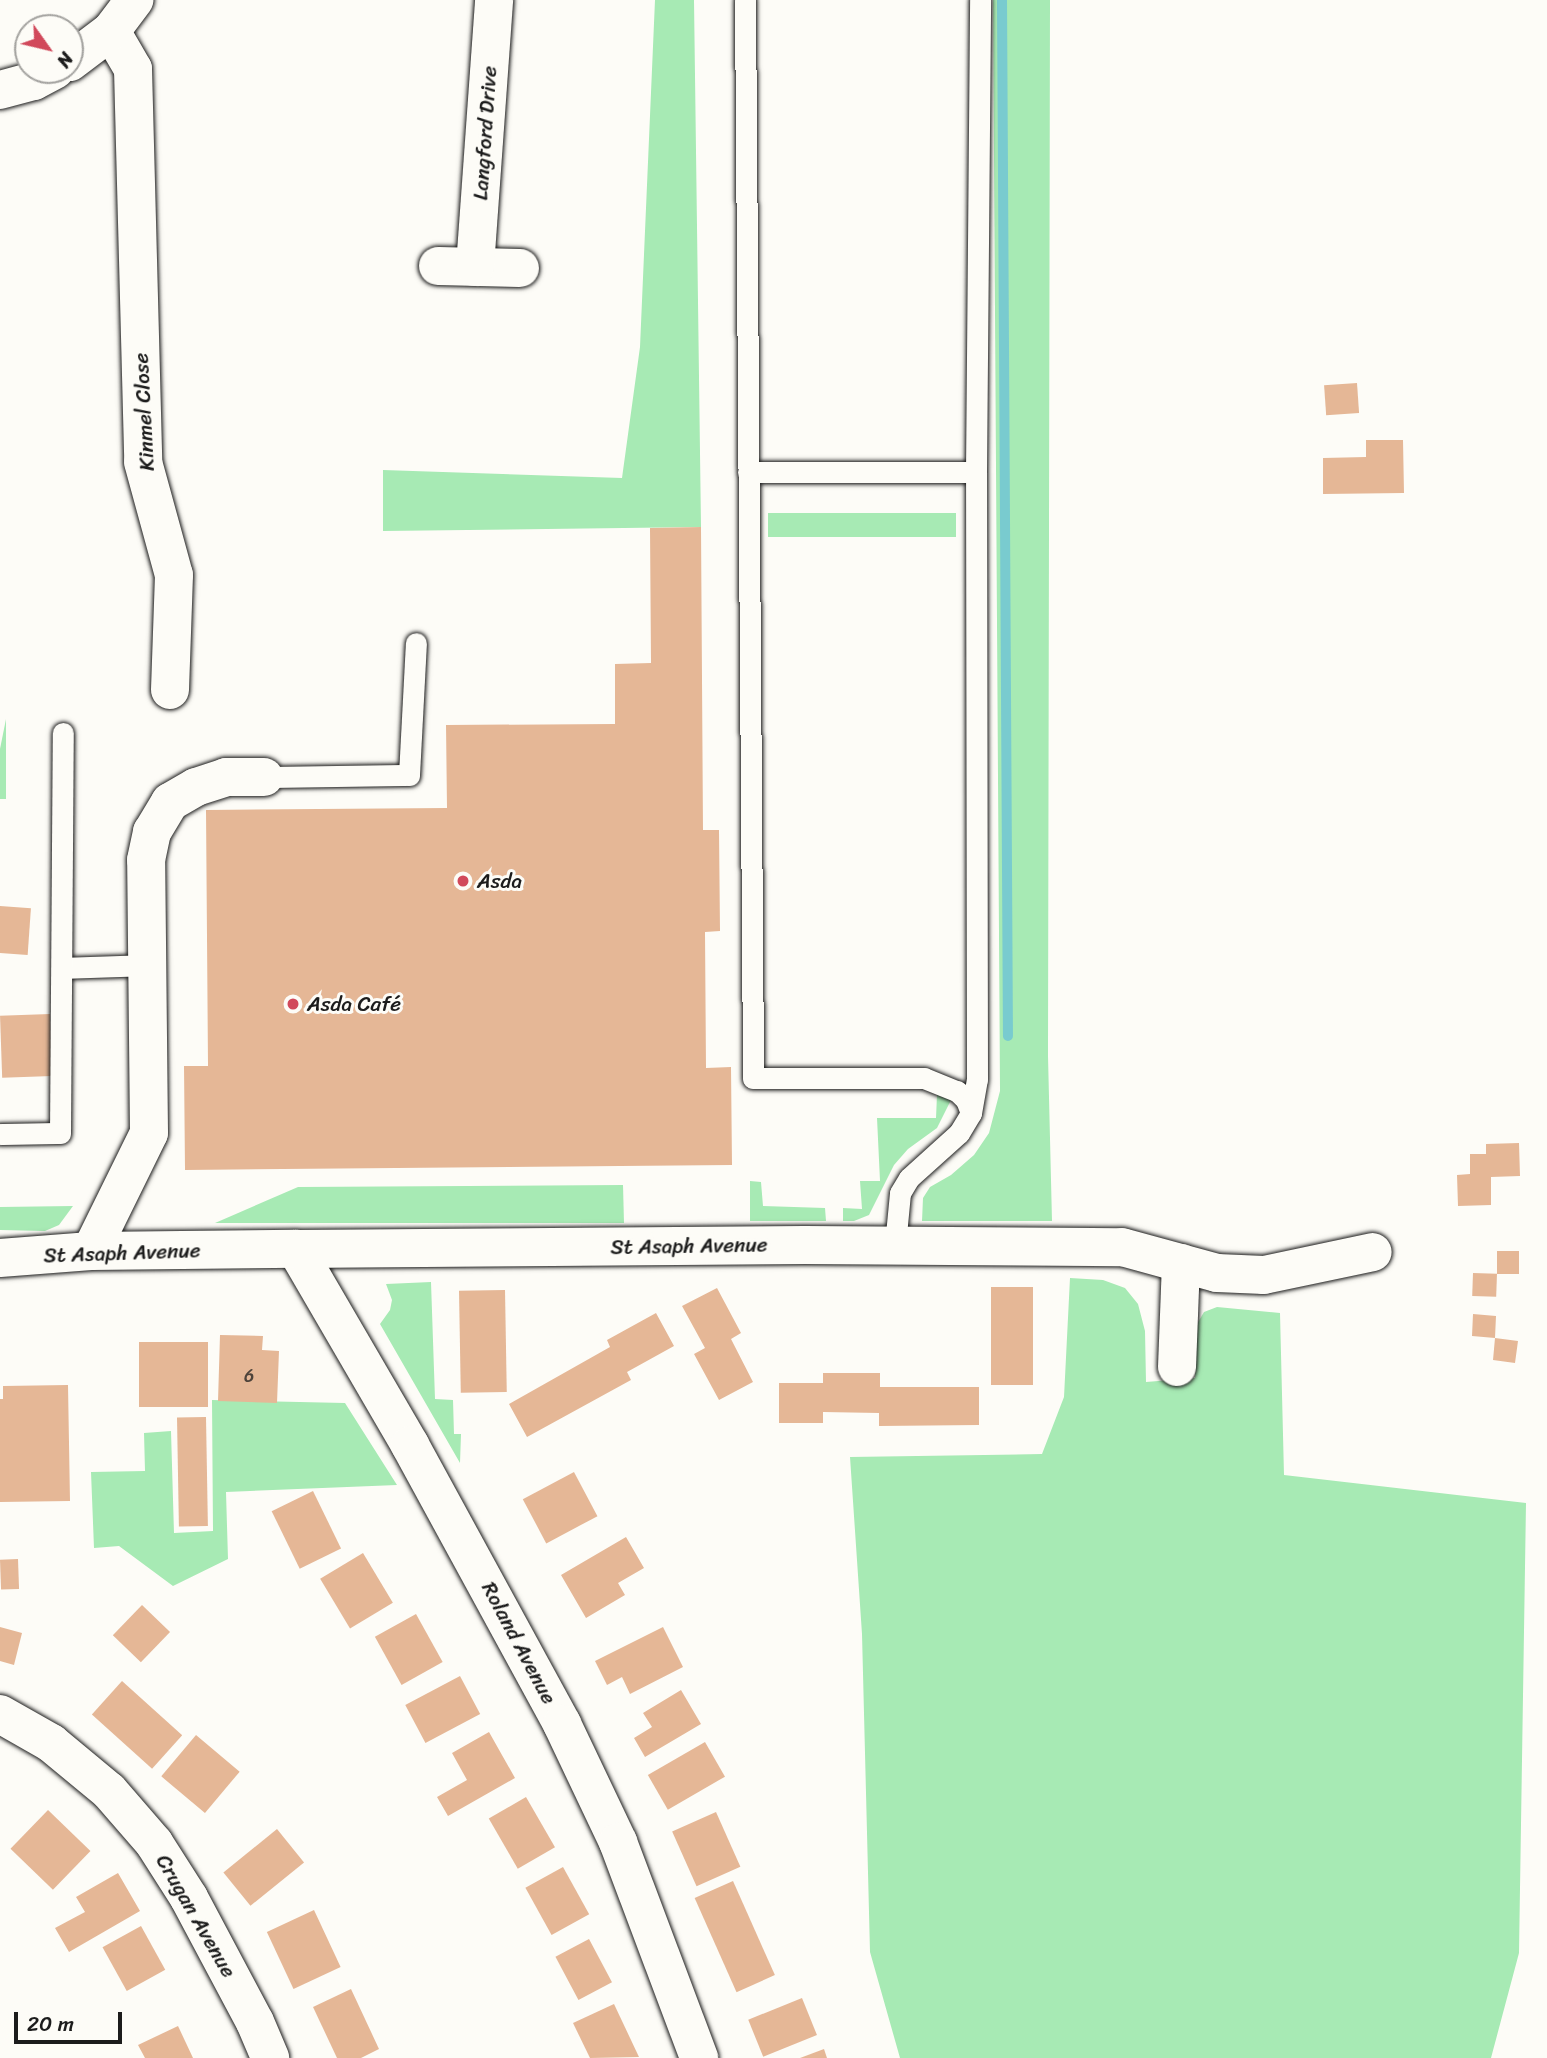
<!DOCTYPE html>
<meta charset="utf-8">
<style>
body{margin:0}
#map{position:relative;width:1547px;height:2058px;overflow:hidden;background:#fdfcf7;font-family:Sriracha,sans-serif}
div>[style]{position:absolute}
.green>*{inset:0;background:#a7eab4;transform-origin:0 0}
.stream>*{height:10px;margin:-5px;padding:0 5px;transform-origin:5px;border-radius:5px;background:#79cbcf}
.building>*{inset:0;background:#e5b796;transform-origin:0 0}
.roads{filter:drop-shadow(0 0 2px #1c1c1c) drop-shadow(0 0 2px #1c1c1c)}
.service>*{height:21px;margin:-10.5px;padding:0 10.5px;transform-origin:10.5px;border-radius:10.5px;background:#fdfcf7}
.minor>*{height:38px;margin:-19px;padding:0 19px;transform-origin:19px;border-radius:19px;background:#fdfcf7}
.tertiary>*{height:38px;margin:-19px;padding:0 19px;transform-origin:19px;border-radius:19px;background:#fdfcf7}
.dots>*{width:19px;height:19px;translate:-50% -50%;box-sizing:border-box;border:4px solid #fdfcf7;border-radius:50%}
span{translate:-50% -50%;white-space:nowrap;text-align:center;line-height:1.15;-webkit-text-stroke:6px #fdfcf7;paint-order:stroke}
.number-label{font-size:18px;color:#4e433a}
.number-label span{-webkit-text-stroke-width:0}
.street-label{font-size:21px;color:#1c1c1c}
.poi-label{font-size:21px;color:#1c1c1c}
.left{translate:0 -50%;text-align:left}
.north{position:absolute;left:14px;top:14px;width:70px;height:70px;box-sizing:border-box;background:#fdfcf7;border:2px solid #a3a29f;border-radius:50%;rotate:124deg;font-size:19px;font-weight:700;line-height:28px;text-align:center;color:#1c1c1c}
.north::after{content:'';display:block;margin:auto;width:24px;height:32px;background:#d1495b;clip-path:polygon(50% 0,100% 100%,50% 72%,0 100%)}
.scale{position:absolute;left:14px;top:2012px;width:108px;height:32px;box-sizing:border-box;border:4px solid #1c1c1c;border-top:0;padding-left:9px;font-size:21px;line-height:24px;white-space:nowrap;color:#1c1c1c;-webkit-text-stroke:5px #fdfcf7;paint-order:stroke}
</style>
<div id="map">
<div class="green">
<i style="clip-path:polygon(655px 0,694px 0,701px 527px,383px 531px,383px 470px,622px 478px,640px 347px)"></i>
<i style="clip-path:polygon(993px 0,1050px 0,1048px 1056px,1052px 1221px,922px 1221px,923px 1198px,930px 1187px,951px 1175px,974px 1155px,989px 1133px,1000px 1091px)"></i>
<i style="left:956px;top:513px;width:24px;height:188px;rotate:90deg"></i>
<i style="clip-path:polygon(6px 719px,6px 799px,0 799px,0 749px)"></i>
<i style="clip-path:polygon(937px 1095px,951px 1100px,937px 1128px,908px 1149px,894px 1165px,869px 1215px,854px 1221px,843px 1221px,843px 1208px,862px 1209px,860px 1181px,880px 1181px,877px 1118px,936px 1118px)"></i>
<i style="clip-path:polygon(750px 1181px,761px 1182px,763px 1206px,825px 1208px,826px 1221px,750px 1221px)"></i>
<i style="clip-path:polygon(623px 1185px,624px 1223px,215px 1223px,298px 1187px)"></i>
<i style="clip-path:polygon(73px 1206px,59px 1225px,45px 1231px,0 1230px,0 1207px)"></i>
<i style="clip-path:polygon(1070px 1278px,1103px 1280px,1125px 1288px,1138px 1304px,1145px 1331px,1146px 1382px,1195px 1378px,1197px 1324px,1204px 1312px,1217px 1307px,1280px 1313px,1284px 1475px,1526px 1503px,1519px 1953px,1491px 2058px,900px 2058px,870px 1952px,862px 1634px,850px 1457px,1042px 1454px,1064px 1397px)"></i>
<i style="clip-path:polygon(431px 1282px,435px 1399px,453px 1400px,454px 1434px,461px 1434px,460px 1463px,380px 1324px,390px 1310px,392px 1300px,386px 1284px)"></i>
<i style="clip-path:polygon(212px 1400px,345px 1403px,397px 1485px,226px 1492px,228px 1559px,173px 1586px,119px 1546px,94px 1548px,91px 1472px,145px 1471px,144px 1433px,171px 1431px,174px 1533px,213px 1531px)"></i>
</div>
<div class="stream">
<i style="left:1002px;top:0;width:1036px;rotate:89.67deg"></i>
</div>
<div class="building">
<i style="left:1357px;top:383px;width:30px;height:33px;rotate:86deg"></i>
<i style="clip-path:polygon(1366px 440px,1403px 440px,1404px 493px,1323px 494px,1323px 458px,1366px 457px)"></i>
<i style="clip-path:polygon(701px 527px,703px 830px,719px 830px,720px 931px,705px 932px,706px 1068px,731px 1067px,732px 1165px,185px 1170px,184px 1066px,208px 1066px,206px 810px,447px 808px,446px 725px,615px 724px,615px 664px,651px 663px,650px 528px)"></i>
<i style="left:0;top:906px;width:31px;height:47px;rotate:4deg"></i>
<i style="left:50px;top:1014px;width:62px;height:50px;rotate:88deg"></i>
<i style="clip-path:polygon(1519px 1143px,1520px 1176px,1491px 1177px,1491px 1205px,1458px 1206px,1457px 1175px,1470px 1174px,1470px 1154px,1486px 1154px,1486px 1144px)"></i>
<i style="left:1497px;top:1251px;width:22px;height:23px"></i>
<i style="left:1473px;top:1273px;width:24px;height:23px;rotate:2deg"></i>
<i style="left:991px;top:1287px;width:42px;height:98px"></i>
<i style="clip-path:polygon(717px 1288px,741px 1333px,731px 1339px,753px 1382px,719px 1400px,694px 1354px,705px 1348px,682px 1306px)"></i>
<i style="left:505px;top:1290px;width:102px;height:46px;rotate:89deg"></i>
<i style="clip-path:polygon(656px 1313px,674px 1346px,627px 1372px,631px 1380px,527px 1437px,509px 1404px,610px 1347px,607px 1340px)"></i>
<i style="clip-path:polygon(1473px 1314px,1496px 1316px,1495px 1338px,1518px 1341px,1515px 1363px,1493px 1360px,1495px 1338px,1472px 1336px)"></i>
<i style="clip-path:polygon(220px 1335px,263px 1336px,262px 1350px,279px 1351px,277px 1403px,218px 1401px)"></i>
<i style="left:208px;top:1342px;width:65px;height:69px;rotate:90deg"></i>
<i style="clip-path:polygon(823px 1373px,880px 1373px,880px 1387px,979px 1387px,979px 1425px,879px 1426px,879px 1413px,823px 1412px,823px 1423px,779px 1423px,779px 1383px,823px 1383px)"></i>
<i style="clip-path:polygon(68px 1385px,70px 1501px,0 1502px,0 1399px,3px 1399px,3px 1386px)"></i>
<i style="left:206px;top:1417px;width:109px;height:29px;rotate:89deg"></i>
<i style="left:574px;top:1472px;width:50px;height:58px;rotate:62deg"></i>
<i style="left:313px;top:1491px;width:64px;height:46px;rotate:64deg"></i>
<i style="clip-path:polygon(626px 1537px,644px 1568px,618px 1583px,625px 1595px,586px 1618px,561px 1575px)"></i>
<i style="left:363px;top:1553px;width:58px;height:50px;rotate:59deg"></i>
<i style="left:18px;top:1559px;width:30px;height:18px;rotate:88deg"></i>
<i style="left:142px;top:1605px;width:39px;height:42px;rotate:44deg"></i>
<i style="left:416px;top:1614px;width:55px;height:47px;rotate:61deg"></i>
<i style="clip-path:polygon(0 1627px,22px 1633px,14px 1665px,0 1661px)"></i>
<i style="clip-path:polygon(663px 1627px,683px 1667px,630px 1694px,622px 1677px,607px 1685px,595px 1661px)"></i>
<i style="left:460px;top:1676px;width:43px;height:62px;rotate:62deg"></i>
<i style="left:122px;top:1681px;width:81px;height:45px;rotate:42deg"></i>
<i style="clip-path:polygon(681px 1690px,701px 1724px,645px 1757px,634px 1738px,652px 1727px,643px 1713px)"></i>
<i style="clip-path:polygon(489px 1732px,515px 1778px,448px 1816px,437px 1797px,467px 1780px,452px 1753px)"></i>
<i style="left:196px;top:1735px;width:57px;height:54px;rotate:40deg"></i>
<i style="left:705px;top:1742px;width:40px;height:66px;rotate:60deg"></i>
<i style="left:526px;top:1797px;width:58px;height:43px;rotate:60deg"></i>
<i style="left:48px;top:1810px;width:59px;height:54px;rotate:44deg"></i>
<i style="left:716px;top:1812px;width:60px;height:48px;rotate:66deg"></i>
<i style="left:277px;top:1829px;width:43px;height:69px;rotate:51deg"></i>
<i style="left:563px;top:1867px;width:54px;height:43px;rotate:61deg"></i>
<i style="clip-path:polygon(118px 1873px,140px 1911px,69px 1952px,55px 1928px,85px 1912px,76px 1897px)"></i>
<i style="left:733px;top:1881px;width:103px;height:42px;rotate:66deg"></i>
<i style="left:314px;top:1910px;width:63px;height:52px;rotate:65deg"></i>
<i style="left:141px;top:1926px;width:50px;height:44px;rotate:61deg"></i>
<i style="left:589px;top:1939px;width:49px;height:38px;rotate:62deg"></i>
<i style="clip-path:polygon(351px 1989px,379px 2049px,361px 2058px,337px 2058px,313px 2007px)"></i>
<i style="left:802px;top:1998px;width:40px;height:58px;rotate:68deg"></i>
<i style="clip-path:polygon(614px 2004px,639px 2057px,590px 2058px,573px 2023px)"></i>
<i style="clip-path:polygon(178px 2026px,193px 2058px,145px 2058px,138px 2045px)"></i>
<i style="clip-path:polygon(824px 2049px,827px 2058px,800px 2058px)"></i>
</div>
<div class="roads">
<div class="service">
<i style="left:745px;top:0;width:1078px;rotate:89.57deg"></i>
<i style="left:753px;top:1078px;width:171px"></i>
<i style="left:924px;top:1078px;width:35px;rotate:22deg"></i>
<i style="left:957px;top:1091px;width:13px;rotate:45deg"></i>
<i style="left:966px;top:1100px;width:14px;rotate:69deg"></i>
<i style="left:748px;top:472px;width:228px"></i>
<i style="left:264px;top:777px;width:145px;rotate:-0.8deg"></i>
<i style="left:409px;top:775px;width:132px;rotate:-87deg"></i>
<i style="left:63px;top:968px;width:84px;rotate:-2deg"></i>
<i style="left:0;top:1134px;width:60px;rotate:-1deg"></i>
<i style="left:60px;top:1133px;width:400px;rotate:-89.6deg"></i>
<i style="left:895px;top:1245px;width:52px;rotate:-84.5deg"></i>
<i style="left:900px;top:1193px;width:17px;rotate:-59deg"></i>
<i style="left:909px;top:1178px;width:67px;rotate:-42deg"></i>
<i style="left:959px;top:1133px;width:23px;rotate:-59deg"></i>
<i style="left:971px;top:1113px;width:35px;rotate:-80deg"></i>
<i style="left:977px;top:1079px;width:607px;rotate:-90.09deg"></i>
<i style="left:976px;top:472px;width:472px;rotate:-89.5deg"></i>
</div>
<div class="minor">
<i style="left:111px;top:31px;width:44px;rotate:59.9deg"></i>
<i style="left:133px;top:69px;width:393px;rotate:88.5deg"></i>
<i style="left:143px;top:462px;width:117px;rotate:74.7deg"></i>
<i style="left:174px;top:575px;width:115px;rotate:92deg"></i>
<i style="left:70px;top:62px;width:51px;rotate:-37.1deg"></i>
<i style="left:111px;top:31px;width:39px;rotate:-53deg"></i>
<i style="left:0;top:90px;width:35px;rotate:-15deg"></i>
<i style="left:34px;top:81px;width:24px;rotate:-28deg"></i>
<i style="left:438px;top:266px;width:82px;rotate:1.4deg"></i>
<i style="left:475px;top:267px;width:268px;rotate:-85.9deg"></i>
<i style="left:296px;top:1249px;width:227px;rotate:59.8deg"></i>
<i style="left:410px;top:1445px;width:318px;rotate:61.4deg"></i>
<i style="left:562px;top:1724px;width:131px;rotate:64.6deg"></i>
<i style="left:618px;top:1842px;width:231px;rotate:69.4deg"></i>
<i style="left:91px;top:1251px;width:131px;rotate:-63.8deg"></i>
<i style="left:149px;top:1133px;width:273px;rotate:-90.6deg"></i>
<i style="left:146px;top:860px;width:29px;rotate:-78deg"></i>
<i style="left:152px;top:832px;width:35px;rotate:-59deg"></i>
<i style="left:170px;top:802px;width:30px;rotate:-30deg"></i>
<i style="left:196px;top:787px;width:32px;rotate:-18deg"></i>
<i style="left:226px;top:777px;width:38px"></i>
<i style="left:1177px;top:1367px;width:104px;rotate:-87.8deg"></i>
<i style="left:0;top:1714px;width:59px;rotate:29.6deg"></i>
<i style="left:51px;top:1743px;width:75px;rotate:39.6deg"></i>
<i style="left:109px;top:1791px;width:69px;rotate:49.1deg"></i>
<i style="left:154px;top:1843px;width:65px;rotate:57.5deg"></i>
<i style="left:189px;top:1898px;width:140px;rotate:62deg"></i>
<i style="left:255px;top:2022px;width:39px;rotate:67deg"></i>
</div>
<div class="tertiary">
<i style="left:0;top:1258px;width:91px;rotate:-4.4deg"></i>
<i style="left:91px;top:1251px;width:205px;rotate:-0.6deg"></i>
<i style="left:296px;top:1249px;width:509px;rotate:-0.45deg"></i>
<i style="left:805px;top:1245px;width:317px;rotate:0.4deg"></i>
<i style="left:1122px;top:1247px;width:98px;rotate:15.3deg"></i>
<i style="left:1217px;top:1273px;width:47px;rotate:2.4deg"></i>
<i style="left:1264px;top:1275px;width:111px;rotate:-11.9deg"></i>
</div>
</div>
<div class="dots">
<i style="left:463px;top:881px;background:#d1495b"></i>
<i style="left:293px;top:1004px;background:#d1495b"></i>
</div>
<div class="number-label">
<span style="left:249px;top:1376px">6</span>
</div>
<div class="street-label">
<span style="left:485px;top:133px;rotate:-86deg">Langford Drive</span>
<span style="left:144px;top:412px;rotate:-93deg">Kinmel Close</span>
<span style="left:689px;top:1246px;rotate:-1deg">St Asaph Avenue</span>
<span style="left:122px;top:1253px;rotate:-2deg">St Asaph Avenue</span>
<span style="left:519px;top:1643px;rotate:62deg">Roland Avenue</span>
<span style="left:196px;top:1916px;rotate:60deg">Crugan Avenue</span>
</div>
<div class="poi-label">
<span class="left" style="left:477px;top:881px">Asda</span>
<span class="left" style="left:307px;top:1004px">Asda Café</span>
</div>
<div class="north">N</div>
<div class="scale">20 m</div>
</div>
